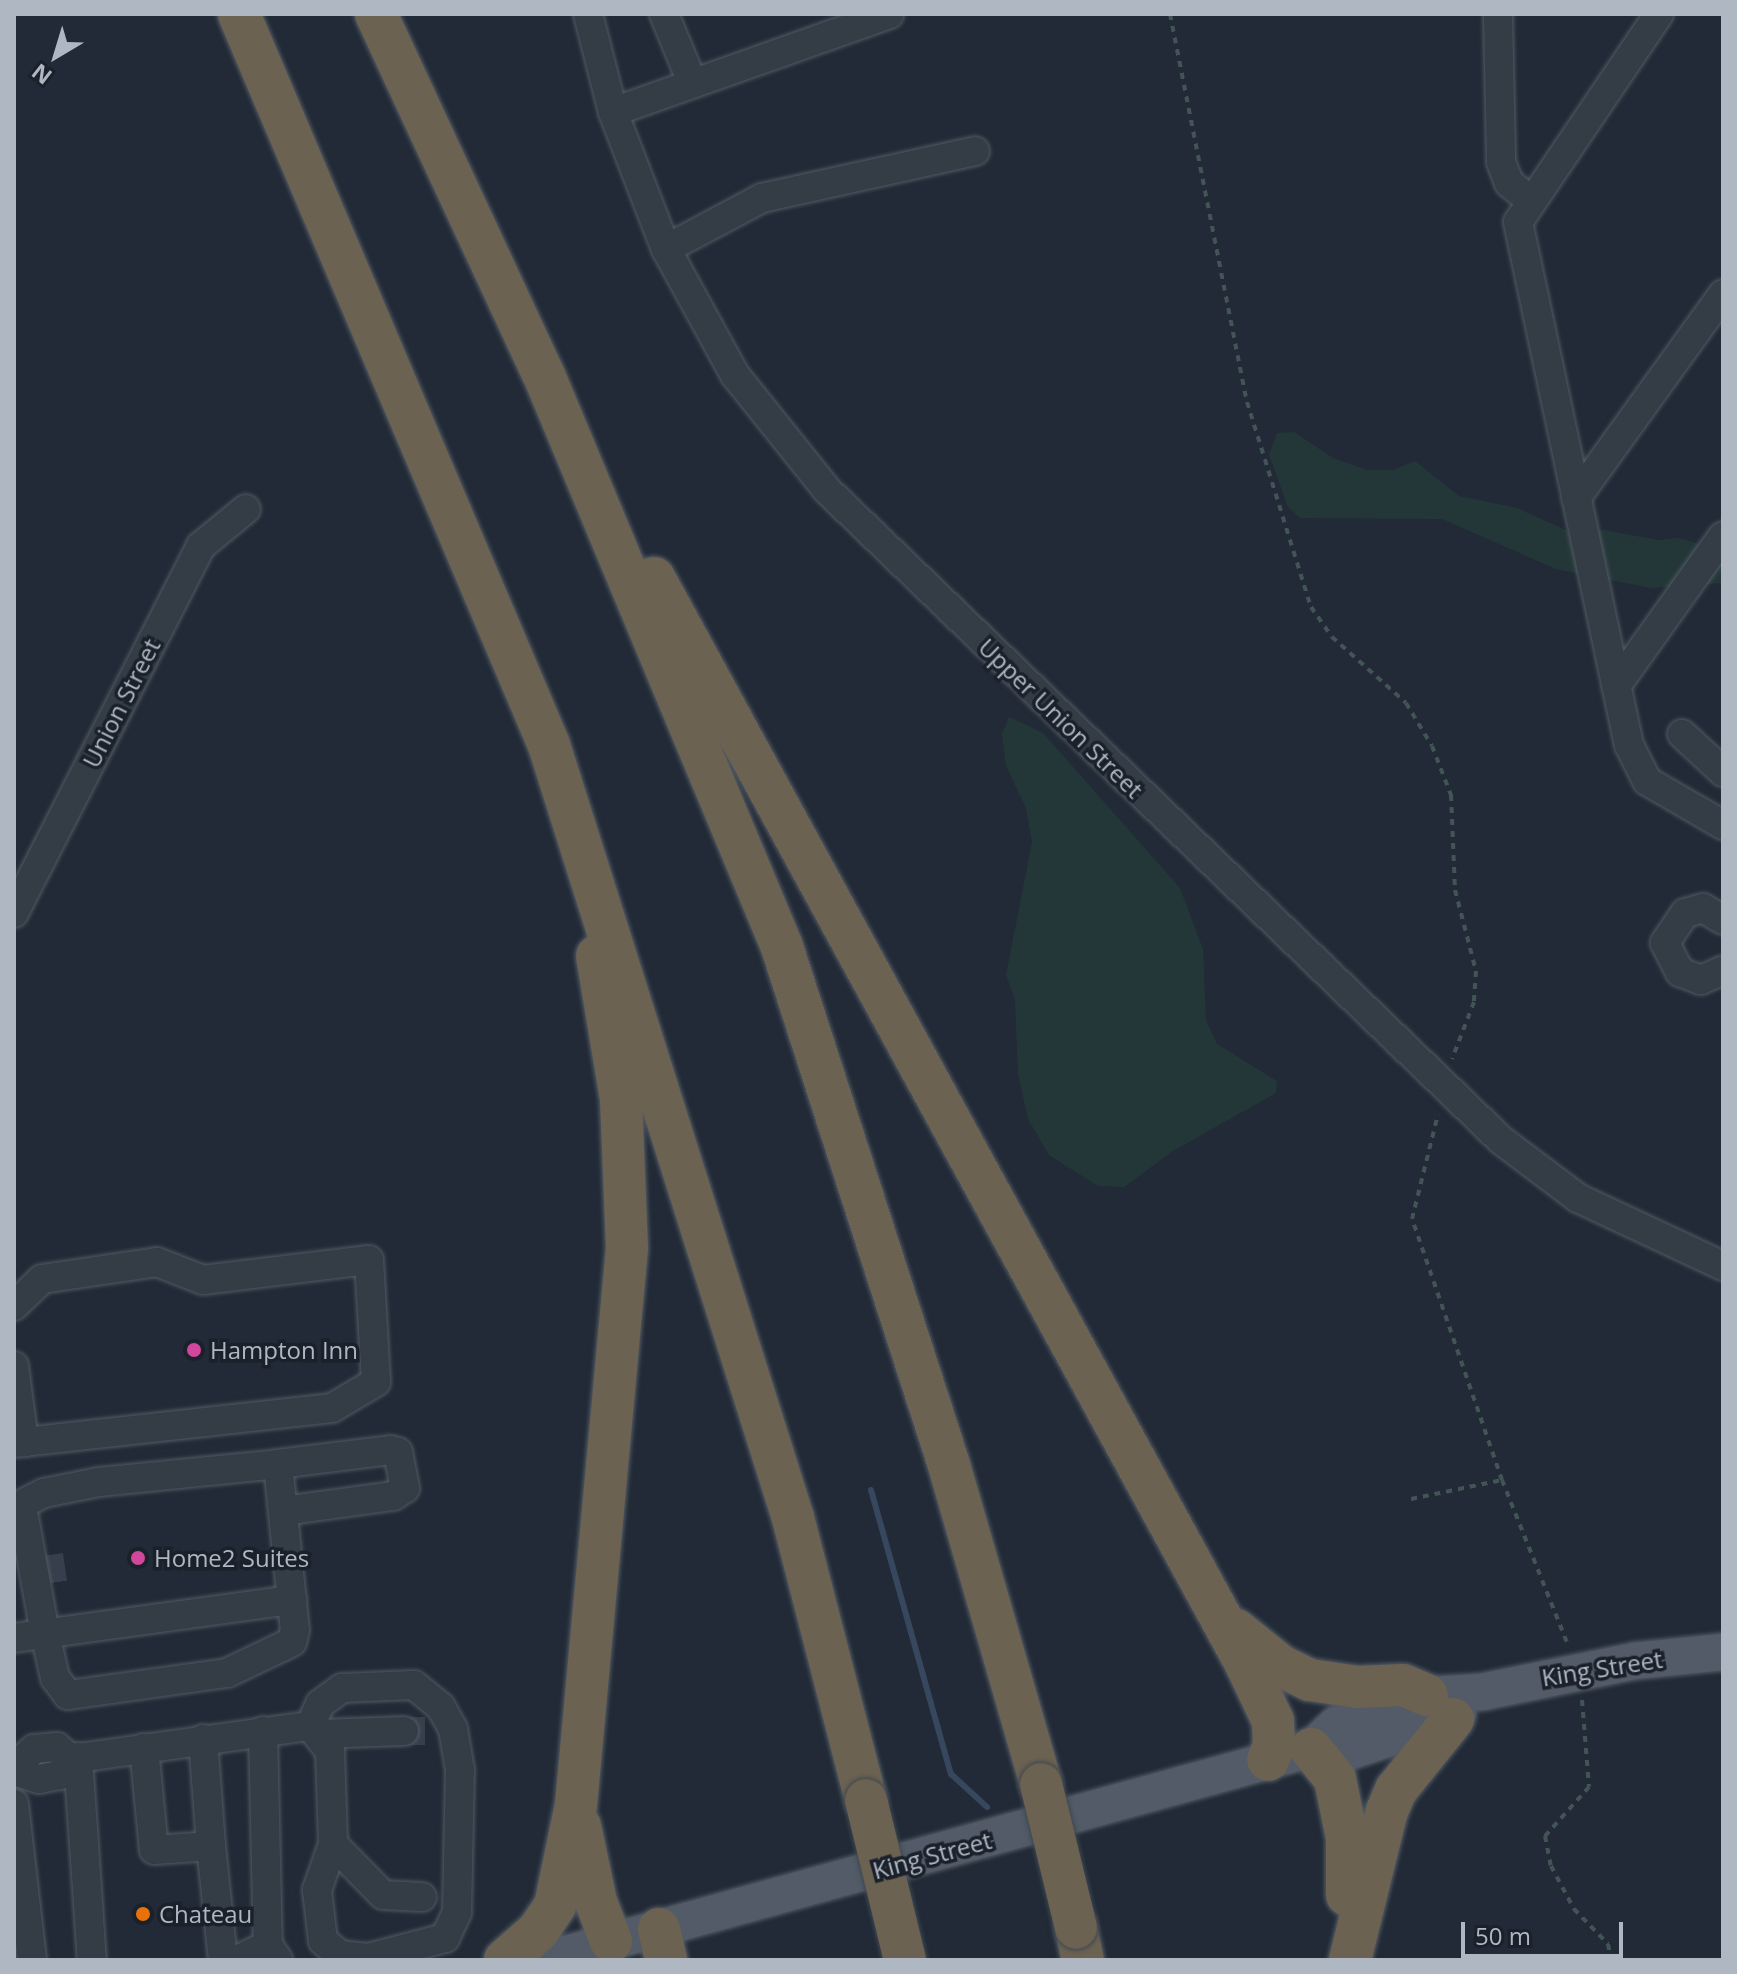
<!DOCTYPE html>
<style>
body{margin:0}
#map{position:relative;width:1737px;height:1974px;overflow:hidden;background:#212a36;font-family:"Open Sans",sans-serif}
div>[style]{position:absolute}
.green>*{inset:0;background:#243738}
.stream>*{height:6px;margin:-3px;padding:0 3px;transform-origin:3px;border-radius:3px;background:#37475e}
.minor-tunnel>*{height:28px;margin-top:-14px;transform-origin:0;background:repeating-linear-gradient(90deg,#363f4b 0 28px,transparent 0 42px)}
.path>*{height:4px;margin-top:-2px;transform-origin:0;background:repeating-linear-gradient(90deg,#425456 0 6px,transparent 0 12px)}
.roads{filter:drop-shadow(0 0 2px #525a64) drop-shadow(0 0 2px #525a64)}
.minor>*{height:28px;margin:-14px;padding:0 14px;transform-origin:14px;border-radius:14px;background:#343c46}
.major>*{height:36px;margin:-18px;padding:0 18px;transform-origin:18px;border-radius:18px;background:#525b67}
.highway>*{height:42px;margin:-21px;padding:0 21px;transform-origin:21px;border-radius:21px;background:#6c6252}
.bridges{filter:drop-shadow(0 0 2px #3f4751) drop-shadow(0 0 2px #3f4751)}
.highway-bridge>*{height:42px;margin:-21px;padding:0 21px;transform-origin:21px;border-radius:21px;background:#6c6252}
.dots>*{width:22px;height:22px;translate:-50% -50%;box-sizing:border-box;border:4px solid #1a212b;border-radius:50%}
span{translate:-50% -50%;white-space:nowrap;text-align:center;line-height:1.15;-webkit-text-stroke:7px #1a212b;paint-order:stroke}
.street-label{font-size:24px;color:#afb7c3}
.poi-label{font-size:24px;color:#afb7c3}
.left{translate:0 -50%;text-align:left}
.frame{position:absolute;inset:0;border:16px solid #afb7c3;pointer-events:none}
.north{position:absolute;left:16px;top:16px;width:80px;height:80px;-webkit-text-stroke:6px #1a212b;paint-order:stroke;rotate:218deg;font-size:22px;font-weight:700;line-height:32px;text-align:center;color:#afb7c3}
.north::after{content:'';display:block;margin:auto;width:28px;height:36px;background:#afb7c3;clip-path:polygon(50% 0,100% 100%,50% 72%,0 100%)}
.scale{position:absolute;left:1461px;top:1922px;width:162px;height:36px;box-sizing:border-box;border:4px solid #afb7c3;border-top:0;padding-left:10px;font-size:24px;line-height:28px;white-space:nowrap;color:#afb7c3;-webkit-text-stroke:6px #1a212b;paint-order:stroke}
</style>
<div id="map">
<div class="green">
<i style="clip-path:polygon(1294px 432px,1333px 458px,1367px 470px,1393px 470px,1415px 461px,1459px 496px,1517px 508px,1575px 534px,1603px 530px,1658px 540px,1679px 538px,1723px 551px,1723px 583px,1651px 588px,1556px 569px,1442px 519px,1300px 518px,1288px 507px,1269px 455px,1277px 433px)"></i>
<i style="clip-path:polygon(1009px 717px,1043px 733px,1180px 888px,1203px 949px,1206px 1020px,1217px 1044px,1277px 1081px,1276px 1093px,1173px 1151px,1124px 1187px,1098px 1186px,1049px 1155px,1028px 1119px,1018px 1074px,1015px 1000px,1006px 975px,1032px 842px,1026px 808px,1006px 766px,1002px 734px)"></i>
</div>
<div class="stream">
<i style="left:871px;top:1490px;width:295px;rotate:74.3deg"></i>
<i style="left:951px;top:1774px;width:49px;rotate:42.5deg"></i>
</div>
<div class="minor-tunnel">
<i style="left:49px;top:1555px;width:40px;rotate:81.5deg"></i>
<i style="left:404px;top:1731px;width:21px"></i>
</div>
<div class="path">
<i style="left:1170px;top:14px;width:396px;rotate:78.8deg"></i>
<i style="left:1247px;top:402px;width:215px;rotate:72.7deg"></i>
<i style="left:1311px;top:607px;width:37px;rotate:55deg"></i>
<i style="left:1332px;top:637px;width:99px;rotate:41.7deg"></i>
<i style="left:1406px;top:703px;width:50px;rotate:58.8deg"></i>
<i style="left:1432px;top:746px;width:53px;rotate:68.8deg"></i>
<i style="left:1451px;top:795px;width:95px;rotate:87.6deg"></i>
<i style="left:1455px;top:890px;width:84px;rotate:75.5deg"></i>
<i style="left:1476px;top:971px;width:31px;rotate:94deg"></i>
<i style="left:1474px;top:1002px;width:61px;rotate:111.1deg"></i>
<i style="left:1502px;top:1480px;width:178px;rotate:68.2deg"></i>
<i style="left:1411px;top:1499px;width:93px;rotate:-11.8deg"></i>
<i style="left:1502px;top:1480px;width:276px;rotate:-109deg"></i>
<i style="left:1412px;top:1219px;width:108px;rotate:-76.1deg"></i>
<i style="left:1582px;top:1700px;width:87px;rotate:85.4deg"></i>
<i style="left:1589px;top:1787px;width:66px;rotate:131.9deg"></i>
<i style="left:1545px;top:1836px;width:31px;rotate:79deg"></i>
<i style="left:1551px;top:1866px;width:49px;rotate:61.9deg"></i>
<i style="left:1574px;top:1909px;width:49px;rotate:45.8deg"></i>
<i style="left:1608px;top:1944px;width:16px;rotate:79deg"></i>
</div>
<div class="roads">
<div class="minor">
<i style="left:588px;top:14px;width:101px;rotate:75.7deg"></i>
<i style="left:613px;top:112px;width:147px;rotate:68.9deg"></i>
<i style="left:666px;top:249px;width:144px;rotate:61.3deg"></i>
<i style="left:735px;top:375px;width:147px;rotate:51.3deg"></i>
<i style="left:827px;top:490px;width:936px;rotate:43.96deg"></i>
<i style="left:1501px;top:1140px;width:96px;rotate:37deg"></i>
<i style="left:1578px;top:1198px;width:160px;rotate:25.1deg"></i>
<i style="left:664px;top:14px;width:74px;rotate:67.6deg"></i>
<i style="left:1498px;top:14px;width:148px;rotate:88.8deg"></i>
<i style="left:1501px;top:162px;width:22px;rotate:69deg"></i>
<i style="left:1509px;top:183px;width:27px;rotate:39deg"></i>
<i style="left:1659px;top:14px;width:251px;rotate:124.1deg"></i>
<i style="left:1518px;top:222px;width:535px;rotate:78.02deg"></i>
<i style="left:1629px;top:745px;width:40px;rotate:63.4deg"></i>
<i style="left:1647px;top:781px;width:88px;rotate:30.1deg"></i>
<i style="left:613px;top:112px;width:293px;rotate:-19.5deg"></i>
<i style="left:666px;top:249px;width:109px;rotate:-28deg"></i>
<i style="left:762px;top:198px;width:218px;rotate:-12.4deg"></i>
<i style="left:1576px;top:498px;width:251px;rotate:-54.2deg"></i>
<i style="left:1616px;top:686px;width:184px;rotate:-54.5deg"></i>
<i style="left:1682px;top:734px;width:56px;rotate:42.8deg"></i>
<i style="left:14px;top:913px;width:412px;rotate:-63deg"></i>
<i style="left:201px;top:546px;width:58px;rotate:-39.4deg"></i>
<i style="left:1723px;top:920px;width:23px;rotate:-149deg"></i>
<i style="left:1703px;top:908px;width:19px;rotate:164deg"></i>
<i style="left:1685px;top:913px;width:36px;rotate:124deg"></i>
<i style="left:1665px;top:943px;width:33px;rotate:63deg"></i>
<i style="left:1680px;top:972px;width:22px;rotate:21deg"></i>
<i style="left:1701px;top:980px;width:24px;rotate:-24deg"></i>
<i style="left:14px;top:1306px;width:39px;rotate:-44deg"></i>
<i style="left:42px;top:1279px;width:116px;rotate:-8.4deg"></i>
<i style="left:157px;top:1262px;width:49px;rotate:21.4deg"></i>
<i style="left:203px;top:1280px;width:167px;rotate:-6.9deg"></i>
<i style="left:369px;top:1260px;width:122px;rotate:86.7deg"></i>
<i style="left:376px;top:1382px;width:51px;rotate:149.4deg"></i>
<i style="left:332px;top:1408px;width:320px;rotate:173.7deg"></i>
<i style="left:14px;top:1366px;width:77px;rotate:82.5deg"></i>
<i style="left:278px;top:1464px;width:167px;rotate:84.2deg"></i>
<i style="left:295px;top:1630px;width:12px;rotate:104deg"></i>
<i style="left:292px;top:1642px;width:72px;rotate:154.5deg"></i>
<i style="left:227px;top:1673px;width:161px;rotate:172.1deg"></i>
<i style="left:68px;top:1695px;width:21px;rotate:-127deg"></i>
<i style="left:55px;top:1678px;width:46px;rotate:-102.5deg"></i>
<i style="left:45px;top:1633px;width:128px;rotate:-100.3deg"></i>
<i style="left:22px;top:1507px;width:6px;rotate:-51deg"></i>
<i style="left:26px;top:1502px;width:20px;rotate:-27deg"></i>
<i style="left:44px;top:1493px;width:56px;rotate:-11.3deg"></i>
<i style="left:99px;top:1482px;width:180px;rotate:-5.7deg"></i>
<i style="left:278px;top:1464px;width:113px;rotate:-7.1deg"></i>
<i style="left:390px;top:1450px;width:8px;rotate:14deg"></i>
<i style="left:398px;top:1452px;width:37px;rotate:79deg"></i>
<i style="left:405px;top:1488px;width:14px;rotate:146deg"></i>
<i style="left:393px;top:1496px;width:110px;rotate:172.2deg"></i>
<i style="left:14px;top:1638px;width:281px;rotate:-7.8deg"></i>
<i style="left:263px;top:1731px;width:214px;rotate:88.7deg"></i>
<i style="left:268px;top:1945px;width:18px;rotate:56deg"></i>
<i style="left:319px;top:1734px;width:85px;rotate:-2deg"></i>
<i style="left:203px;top:1739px;width:107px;rotate:85.7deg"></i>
<i style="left:144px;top:1748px;width:102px;rotate:84.4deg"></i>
<i style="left:154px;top:1850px;width:57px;rotate:-4deg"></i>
<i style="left:211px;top:1846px;width:115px;rotate:84deg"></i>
<i style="left:78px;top:1757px;width:203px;rotate:86.1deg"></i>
<i style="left:14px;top:1767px;width:27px;rotate:-42deg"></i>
<i style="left:34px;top:1749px;width:23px;rotate:-5deg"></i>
<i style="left:57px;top:1747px;width:18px;rotate:41deg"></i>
<i style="left:71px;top:1759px;width:241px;rotate:-7.9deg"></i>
<i style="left:310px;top:1726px;width:33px;rotate:52deg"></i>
<i style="left:330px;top:1752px;width:92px;rotate:88.1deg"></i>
<i style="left:333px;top:1844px;width:49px;rotate:109.2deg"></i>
<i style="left:317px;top:1890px;width:51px;rotate:83.3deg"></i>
<i style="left:323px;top:1941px;width:22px;rotate:39deg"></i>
<i style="left:340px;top:1955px;width:28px;rotate:6deg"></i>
<i style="left:368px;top:1958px;width:80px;rotate:-14.6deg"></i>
<i style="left:445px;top:1938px;width:29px;rotate:-65deg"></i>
<i style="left:457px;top:1912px;width:142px;rotate:-88.8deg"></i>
<i style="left:460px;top:1770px;width:42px;rotate:-99.7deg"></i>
<i style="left:453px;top:1729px;width:25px;rotate:-119deg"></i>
<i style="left:441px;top:1707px;width:35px;rotate:-141deg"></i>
<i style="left:414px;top:1685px;width:72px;rotate:177.6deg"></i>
<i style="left:342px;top:1688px;width:27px;rotate:144deg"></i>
<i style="left:320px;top:1704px;width:24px;rotate:114deg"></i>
<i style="left:14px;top:1771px;width:26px;rotate:18deg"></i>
<i style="left:39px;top:1779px;width:21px;rotate:-11deg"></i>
<i style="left:60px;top:1775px;width:19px;rotate:-55deg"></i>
<i style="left:14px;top:1804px;width:157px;rotate:83.4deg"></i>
<i style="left:333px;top:1844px;width:71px;rotate:45.6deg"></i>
<i style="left:383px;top:1895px;width:39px;rotate:3deg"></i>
<i style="left:237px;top:1960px;width:34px;rotate:-26deg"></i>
</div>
<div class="major">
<i style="left:1319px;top:1747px;width:24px;rotate:17deg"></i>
<i style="left:1342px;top:1754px;width:122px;rotate:-18.6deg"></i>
<i style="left:544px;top:1960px;width:795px;rotate:-15.38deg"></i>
<i style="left:1311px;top:1749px;width:35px;rotate:-44deg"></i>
<i style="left:1336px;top:1725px;width:96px;rotate:-18.2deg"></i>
<i style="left:1427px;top:1695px;width:55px;rotate:-3.1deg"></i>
<i style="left:1482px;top:1692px;width:155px;rotate:-11.5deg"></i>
<i style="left:1634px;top:1661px;width:89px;rotate:-5.8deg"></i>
</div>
<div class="highway">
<i style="left:239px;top:14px;width:794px;rotate:67.02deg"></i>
<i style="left:549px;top:745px;width:811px;rotate:72.48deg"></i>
<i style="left:793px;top:1518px;width:291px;rotate:75.5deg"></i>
<i style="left:376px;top:14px;width:396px;rotate:65.1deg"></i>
<i style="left:543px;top:373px;width:622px;rotate:67.39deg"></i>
<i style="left:782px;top:947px;width:544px;rotate:72.13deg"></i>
<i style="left:949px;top:1465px;width:332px;rotate:73.9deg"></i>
<i style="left:654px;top:578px;width:1235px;rotate:61.4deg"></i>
<i style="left:1245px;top:1662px;width:65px;rotate:64.6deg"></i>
<i style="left:1273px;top:1721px;width:25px;rotate:88deg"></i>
<i style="left:1274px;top:1746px;width:15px;rotate:113deg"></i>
<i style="left:1236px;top:1630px;width:58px;rotate:38.7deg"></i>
<i style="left:1281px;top:1666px;width:32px;rotate:26deg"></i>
<i style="left:1310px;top:1680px;width:48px;rotate:8.5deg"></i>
<i style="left:1357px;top:1687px;width:46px;rotate:-2.5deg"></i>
<i style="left:1403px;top:1685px;width:26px;rotate:23deg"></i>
<i style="left:1311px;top:1749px;width:38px;rotate:51deg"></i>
<i style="left:1335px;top:1779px;width:60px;rotate:78.5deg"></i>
<i style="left:1347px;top:1838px;width:57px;rotate:90deg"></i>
<i style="left:580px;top:1826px;width:78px;rotate:78.1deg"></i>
<i style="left:596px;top:1902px;width:42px;rotate:69deg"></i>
<i style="left:1076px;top:1928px;width:33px;rotate:78deg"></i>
<i style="left:659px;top:1929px;width:32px;rotate:77deg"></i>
<i style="left:505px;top:1960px;width:44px;rotate:-41.3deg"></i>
<i style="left:538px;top:1931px;width:30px;rotate:-56deg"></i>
<i style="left:555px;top:1906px;width:103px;rotate:-78.3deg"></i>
<i style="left:576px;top:1805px;width:559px;rotate:-84.77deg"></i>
<i style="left:627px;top:1248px;width:149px;rotate:-92.3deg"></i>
<i style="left:621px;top:1099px;width:145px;rotate:-99.5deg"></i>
<i style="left:1350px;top:1960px;width:154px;rotate:-76.1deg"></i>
<i style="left:1387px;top:1811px;width:23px;rotate:-67deg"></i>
<i style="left:1396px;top:1790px;width:91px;rotate:-51.2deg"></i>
</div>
</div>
<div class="bridges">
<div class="highway-bridge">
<i style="left:1041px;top:1784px;width:148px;rotate:76.3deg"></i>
<i style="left:866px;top:1800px;width:165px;rotate:76.3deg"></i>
</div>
</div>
<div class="dots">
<i style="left:194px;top:1350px;background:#d1479c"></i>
<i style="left:138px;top:1558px;background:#d1479c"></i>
<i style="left:143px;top:1914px;background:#e8710a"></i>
</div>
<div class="street-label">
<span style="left:121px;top:703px;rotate:-63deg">Union Street</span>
<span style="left:1061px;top:718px;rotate:44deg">Upper Union Street</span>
<span style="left:1602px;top:1668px;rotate:-9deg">King Street</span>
<span style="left:932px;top:1855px;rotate:-15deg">King Street</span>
</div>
<div class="poi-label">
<span class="left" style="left:210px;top:1350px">Hampton Inn</span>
<span class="left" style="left:154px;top:1558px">Home2 Suites</span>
<span class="left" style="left:159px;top:1914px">Chateau</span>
</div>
<div class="frame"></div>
<div class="north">N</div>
<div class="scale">50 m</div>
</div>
